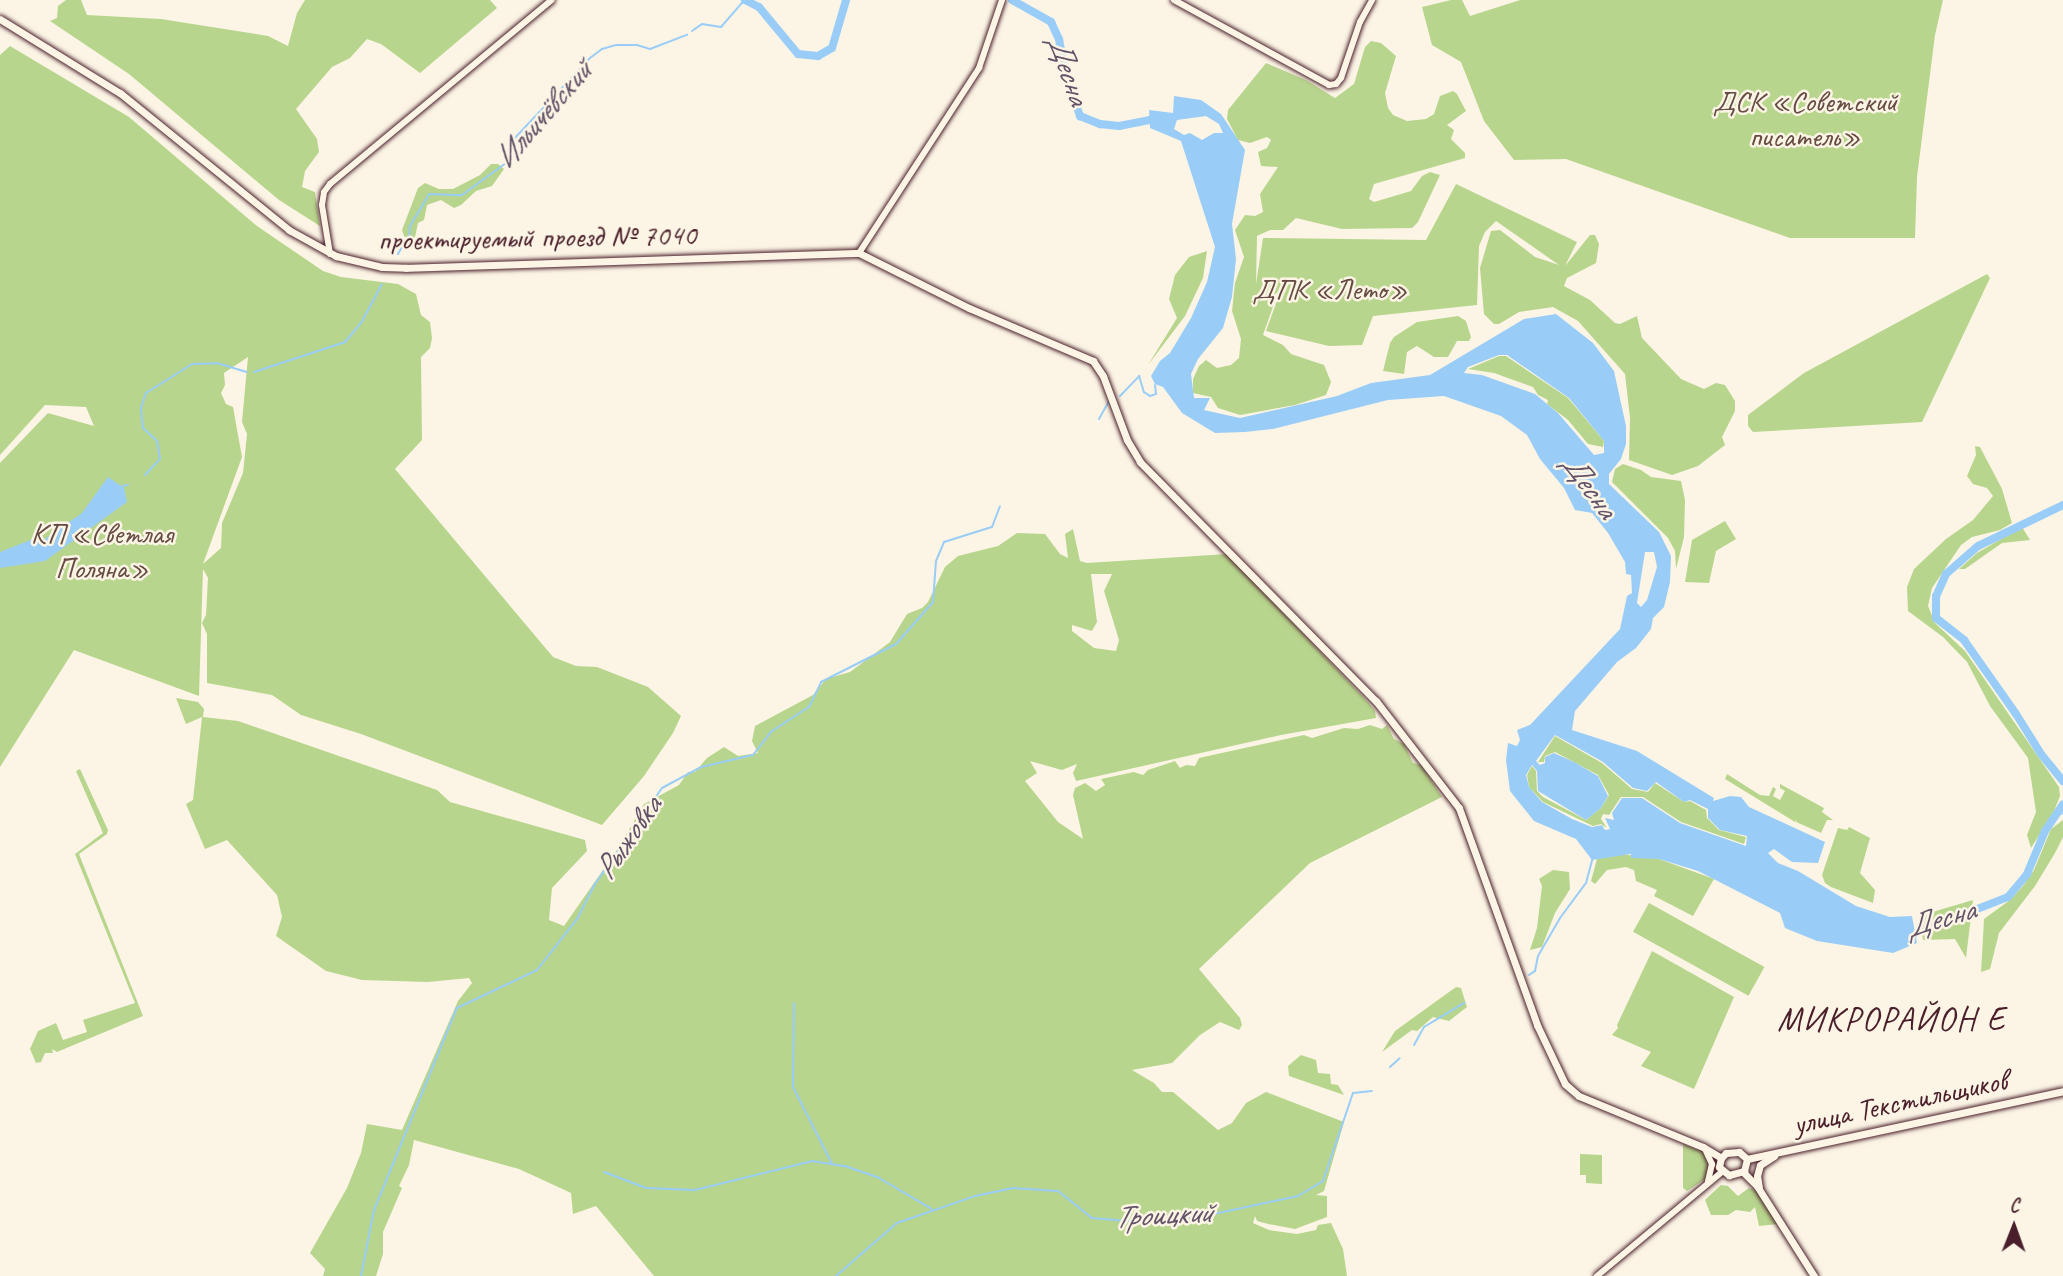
<!DOCTYPE html>
<meta charset="utf-8">
<style>
body{margin:0}
#map{position:relative;width:2063px;height:1276px;overflow:hidden;background:#fcf5e5;font-family:Caveat,sans-serif}
div>[style]{position:absolute}
.green>*{inset:0;background:#b8d58d;transform-origin:0 0}
.water>*{inset:0;background:#99cdf7}
.stream>*{height:2px;margin:-1px;padding:0 1px;transform-origin:1px;border-radius:1px;background:#99cdf7}
.river>*{height:8px;margin:-4px;padding:0 4px;transform-origin:4px;border-radius:4px;background:#99cdf7}
.roads{filter:drop-shadow(0 0 2px #4a1f2b) drop-shadow(0 0 2px #4a1f2b)}
.tertiary>*{height:6px;margin:-3px;padding:0 3px;transform-origin:3px;border-radius:3px;background:#fcf5e5}
.secondary>*{height:7px;margin:-3.5px;padding:0 3.5px;transform-origin:3.5px;border-radius:3.5px;background:#fcf5e5}
span{translate:-50% -50%;white-space:nowrap;text-align:center;line-height:1.15;-webkit-text-stroke:5px #fcf5e5;paint-order:stroke}
.park-label{font-size:30px;color:#664c44}
.street-label{font-size:30px;color:#4a1f2b}
.water-label{font-size:32px;color:#625368;font-style:italic}
.quarter-label{font-size:33px;color:#4a1f2b;letter-spacing:2px}
.north{position:absolute;left:1979px;top:1192px;width:70px;height:70px;-webkit-text-stroke:5px #fcf5e5;paint-order:stroke;rotate:1deg;font-size:19px;font-weight:700;line-height:28px;text-align:center;color:#4a1f2b}
.north::after{content:'';display:block;margin:auto;width:24px;height:32px;background:#4a1f2b;clip-path:polygon(50% 0,100% 100%,50% 72%,0 100%)}
</style>
<div id="map">
<div class="green">
<i style="clip-path:polygon(66px 0,81px 0,87px 15px,161px 19px,268px 36px,288px 46px,297px 13px,305px 0,490px 0,497px 8px,420px 73px,381px 44px,367px 39px,350px 58px,332px 67px,296px 109px,317px 139px,319px 152px,305px 171px,302px 187px,315px 192px,320px 226px,279px 200px,129px 74px,50px 21px,57px 18px,58px 6px)"></i>
<i style="clip-path:polygon(1451px 0,1462px 0,1470px 16px,1520px 0,1943px 0,1935px 35px,1917px 177px,1915px 238px,1790px 238px,1566px 159px,1514px 160px,1484px 121px,1461px 62px,1432px 45px,1422px 7px)"></i>
<i style="clip-path:polygon(1371px 41px,1381px 43px,1396px 56px,1385px 93px,1388px 108px,1393px 115px,1407px 121px,1426px 119px,1434px 114px,1440px 96px,1453px 91px,1457px 94px,1466px 111px,1447px 125px,1454px 130px,1451px 139px,1465px 153px,1465px 158px,1374px 184px,1369px 199px,1374px 202px,1411px 191px,1422px 176px,1430px 172px,1440px 175px,1418px 222px,1412px 228px,1342px 229px,1296px 218px,1283px 230px,1270px 230px,1257px 236px,1256px 284px,1263px 238px,1426px 240px,1456px 184px,1577px 242px,1565px 266px,1590px 235px,1595px 235px,1599px 244px,1596px 263px,1567px 278px,1564px 286px,1590px 300px,1615px 323px,1620px 324px,1637px 316px,1642px 338px,1681px 379px,1704px 389px,1716px 383px,1725px 385px,1735px 401px,1735px 411px,1722px 437px,1725px 445px,1698px 466px,1672px 475px,1629px 460px,1630px 418px,1625px 374px,1578px 321px,1553px 307px,1519px 312px,1499px 324px,1494px 324px,1484px 314px,1480px 268px,1491px 231px,1500px 230px,1535px 257px,1559px 265px,1496px 221px,1485px 232px,1479px 246px,1477px 305px,1373px 316px,1362px 345px,1329px 346px,1266px 331px,1279px 295px,1275px 293px,1276px 298px,1263px 335px,1283px 345px,1291px 354px,1324px 365px,1331px 382px,1326px 395px,1295px 405px,1240px 415px,1218px 408px,1211px 397px,1193px 393px,1193px 379px,1199px 366px,1206px 360px,1217px 368px,1231px 365px,1239px 358px,1241px 339px,1232px 311px,1235px 283px,1244px 257px,1235px 230px,1245px 215px,1255px 216px,1263px 212px,1260px 194px,1278px 167px,1261px 166px,1258px 152px,1267px 148px,1271px 140px,1267px 137px,1250px 143px,1238px 140px,1227px 119px,1228px 110px,1266px 63px,1306px 80px,1335px 98px,1354px 84px,1365px 47px)"></i>
<i style="clip-path:polygon(evenodd,10px 46px,129px 117px,257px 226px,323px 271px,341px 277px,398px 284px,416px 294px,421px 315px,430px 322px,432px 338px,430px 348px,421px 357px,422px 440px,395px 469px,553px 657px,576px 666px,597px 667px,648px 687px,681px 716px,673px 733px,644px 776px,602px 825px,361px 734px,301px 715px,272px 695px,207px 683px,207px 634px,202px 623px,206px 615px,208px 578px,203px 569px,199px 696px,74px 650px,0 767px,0 463px,48px 413px,94px 426px,86px 407px,45px 405px,0 455px,0 55px,10px 46px,248px 357px,242px 422px,247px 434px,243px 473px,222px 523px,221px 548px,203px 564px,242px 457px,233px 407px,226px 404px,221px 393px,225px 385px,224px 373px,248px 357px)"></i>
<i style="clip-path:polygon(491px 164px,498px 164px,504px 169px,492px 186px,476px 191px,461px 205px,454px 208px,441px 200px,427px 205px,424px 220px,418px 223px,415px 237px,409px 240px,404px 236px,402px 230px,418px 188px,425px 183px,439px 189px,453px 189px,480px 175px)"></i>
<i style="clip-path:polygon(1207px 251px,1203px 278px,1185px 316px,1148px 365px,1177px 318px,1169px 299px,1175px 275px,1189px 257px)"></i>
<i style="clip-path:polygon(1987px 274px,1990px 278px,1922px 422px,1753px 432px,1748px 426px,1748px 415px,1804px 373px)"></i>
<i style="clip-path:polygon(1458px 316px,1466px 321px,1471px 337px,1469px 341px,1457px 341px,1448px 357px,1434px 357px,1417px 346px,1407px 352px,1404px 374px,1383px 371px,1390px 343px,1394px 337px,1417px 322px)"></i>
<i style="clip-path:polygon(1499px 356px,1506px 356px,1568px 398px,1604px 441px,1603px 447px,1588px 444px,1568px 420px,1547px 404px,1548px 400px,1538px 395px,1533px 387px,1494px 373px,1468px 369px)"></i>
<i style="clip-path:polygon(1975px 446px,1980px 447px,2002px 489px,2012px 523px,2000px 530px,1972px 537px,1961px 545px,1932px 588px,1928px 606px,1935px 623px,1965px 651px,2059px 787px,2060px 796px,2054px 811px,2031px 848px,2027px 835px,2036px 812px,2028px 758px,1990px 706px,1967px 662px,1943px 637px,1908px 611px,1907px 587px,1914px 569px,1946px 539px,1973px 520px,1993px 496px,1987px 488px,1973px 484px,1967px 476px,1976px 455px)"></i>
<i style="clip-path:polygon(1623px 464px,1641px 470px,1651px 477px,1681px 481px,1685px 500px,1684px 537px,1676px 569px,1675px 551px,1668px 538px,1612px 482px,1615px 469px)"></i>
<i style="clip-path:polygon(1725px 521px,1736px 539px,1716px 551px,1709px 583px,1685px 582px,1692px 540px)"></i>
<i style="clip-path:polygon(2022px 527px,2030px 540px,2002px 543px,1965px 569px,1959px 569px,1977px 553px)"></i>
<i style="clip-path:polygon(evenodd,1073px 529px,1080px 561px,1087px 563px,1227px 554px,1368px 702px,1375px 711px,1376px 718px,1281px 735px,1076px 781px,1073px 773px,1077px 764px,1062px 770px,1030px 761px,1037px 773px,1025px 781px,1058px 822px,1083px 839px,1073px 795px,1075px 788px,1085px 783px,1096px 791px,1105px 785px,1101px 779px,1134px 772px,1143px 775px,1148px 770px,1175px 761px,1180px 768px,1186px 765px,1195px 766px,1199px 758px,1304px 735px,1312px 738px,1344px 728px,1358px 729px,1370px 725px,1382px 729px,1387px 725px,1394px 739px,1404px 744px,1413px 763px,1421px 765px,1442px 797px,1310px 863px,1199px 969px,1240px 1018px,1242px 1025px,1239px 1030px,1220px 1022px,1200px 1035px,1172px 1063px,1132px 1070px,1154px 1083px,1162px 1092px,1173px 1092px,1218px 1130px,1232px 1123px,1246px 1103px,1266px 1092px,1344px 1122px,1324px 1191px,1316px 1195px,1327px 1196px,1327px 1217px,1295px 1229px,1268px 1224px,1257px 1221px,1255px 1216px,1253px 1223px,1269px 1230px,1297px 1234px,1316px 1230px,1318px 1225px,1331px 1223px,1343px 1249px,1347px 1276px,654px 1276px,596px 1206px,573px 1214px,571px 1193px,519px 1169px,414px 1140px,409px 1165px,399px 1186px,402px 1188px,383px 1232px,383px 1254px,376px 1276px,323px 1276px,325px 1269px,310px 1253px,347px 1188px,361px 1153px,367px 1124px,402px 1130px,458px 1001px,472px 983px,469px 978px,428px 982px,362px 980px,326px 971px,276px 936px,282px 917px,277px 895px,227px 840px,205px 849px,186px 804px,193px 800px,202px 717px,186px 724px,176px 698px,198px 702px,204px 709px,203px 717px,238px 721px,437px 790px,450px 802px,585px 840px,587px 851px,552px 888px,549px 920px,564px 926px,619px 847px,644px 804px,679px 785px,688px 772px,695px 772px,707px 758px,724px 747px,738px 756px,758px 753px,752px 741px,755px 726px,813px 695px,826px 679px,850px 672px,890px 642px,907px 614px,922px 608px,928px 602px,945px 567px,958px 556px,998px 546px,1017px 533px,1045px 534px,1060px 554px,1068px 558px,1065px 534px,1073px 529px,1091px 574px,1112px 574px,1104px 591px,1119px 640px,1116px 651px,1094px 648px,1072px 631px,1072px 625px,1092px 631px,1097px 622px,1091px 574px)"></i>
<i style="clip-path:polygon(1555px 736px,1602px 763px,1632px 789px,1648px 792px,1655px 783px,1684px 802px,1690px 801px,1706px 810px,1707px 818px,1719px 830px,1746px 837px,1744px 844px,1681px 822px,1643px 797px,1621px 797px,1609px 815px,1603px 814px,1601px 819px,1607px 828px,1601px 824px,1593px 826px,1543px 802px,1529px 787px,1527px 775px,1532px 766px,1536px 771px,1537px 791px,1543px 797px,1586px 820px,1601px 808px,1609px 795px,1598px 775px,1555px 752px,1545px 756px,1544px 762px,1538px 762px)"></i>
<i style="clip-path:polygon(80px 769px,108px 830px,107px 834px,79px 854px,143px 1016px,57px 1052px,52px 1049px,53px 1053px,45px 1053px,41px 1062px,36px 1063px,30px 1049px,38px 1031px,56px 1023px,63px 1040px,87px 1032px,83px 1020px,135px 1003px,75px 854px,103px 833px,76px 771px)"></i>
<i style="clip-path:polygon(1727px 774px,1760px 795px,1769px 796px,1773px 787px,1776px 789px,1773px 796px,1780px 800px,1785px 791px,1780px 788px,1780px 784px,1824px 808px,1822px 812px,1833px 820px,1827px 820px,1821px 833px,1796px 822px,1797px 819px,1795px 822px,1725px 779px)"></i>
<i style="clip-path:polygon(2063px 820px,2063px 837px,2055px 853px,2035px 886px,1999px 933px,1990px 969px,1981px 972px,1984px 919px,2010px 900px,2023px 886px,2034px 870px,2051px 829px)"></i>
<i style="clip-path:polygon(1849px 827px,1870px 838px,1860px 873px,1875px 890px,1873px 903px,1831px 887px,1825px 883px,1822px 875px,1838px 828px,1847px 830px)"></i>
<i style="clip-path:polygon(1621px 854px,1659px 859px,1714px 879px,1693px 916px,1654px 896px,1657px 890px,1636px 881px,1634px 870px,1626px 867px,1607px 870px,1595px 884px,1591px 881px,1597px 859px)"></i>
<i style="clip-path:polygon(1553px 870px,1569px 872px,1570px 889px,1555px 913px,1542px 947px,1530px 950px,1537px 928px,1542px 886px,1539px 879px)"></i>
<i style="clip-path:polygon(1973px 900px,1966px 958px,1955px 939px,1923px 940px,1919px 916px)"></i>
<i style="left:1649px;top:903px;width:132px;height:33px;rotate:29deg"></i>
<i style="clip-path:polygon(1652px 951px,1734px 997px,1694px 1089px,1641px 1066px,1651px 1052px,1612px 1035px,1618px 1028px,1617px 1025px)"></i>
<i style="clip-path:polygon(1456px 987px,1461px 988px,1467px 1007px,1449px 1021px,1433px 1017px,1417px 1031px,1412px 1030px,1382px 1052px,1395px 1031px)"></i>
<i style="clip-path:polygon(1301px 1055px,1316px 1060px,1318px 1073px,1330px 1074px,1331px 1084px,1338px 1085px,1344px 1095px,1289px 1076px,1288px 1066px)"></i>
<i style="clip-path:polygon(1683px 1144px,1706px 1153px,1711px 1166px,1708px 1177px,1687px 1191px,1683px 1188px)"></i>
<i style="clip-path:polygon(1580px 1154px,1602px 1155px,1602px 1184px,1586px 1183px,1586px 1175px,1580px 1175px)"></i>
<i style="clip-path:polygon(1721px 1185px,1728px 1186px,1738px 1196px,1749px 1188px,1757px 1191px,1778px 1224px,1759px 1226px,1755px 1207px,1750px 1212px,1736px 1210px,1728px 1215px,1711px 1215px,1705px 1200px)"></i>
</div>
<div class="water">
<i style="clip-path:polygon(evenodd,1174px 96px,1201px 100px,1221px 114px,1245px 150px,1232px 224px,1236px 259px,1232px 297px,1223px 328px,1198px 359px,1191px 374px,1194px 398px,1210px 398px,1204px 410px,1240px 418px,1337px 396px,1371px 383px,1430px 375px,1524px 319px,1556px 314px,1593px 343px,1614px 371px,1626px 426px,1626px 444px,1621px 459px,1609px 474px,1609px 484px,1659px 532px,1671px 556px,1670px 582px,1664px 607px,1653px 618px,1651px 629px,1636px 648px,1617px 662px,1575px 711px,1572px 730px,1637px 751px,1714px 798px,1713px 801px,1730px 796px,1741px 797px,1749px 807px,1825px 842px,1818px 863px,1792px 862px,1774px 849px,1768px 853px,1778px 863px,1798px 871px,1856px 906px,1890px 917px,1912px 916px,1917px 943px,1893px 953px,1817px 941px,1785px 928px,1780px 913px,1698px 871px,1659px 859px,1631px 858px,1631px 854px,1592px 860px,1576px 839px,1534px 821px,1510px 791px,1506px 760px,1508px 743px,1517px 746px,1520px 740px,1517px 730px,1530px 725px,1620px 629px,1627px 596px,1632px 593px,1631px 575px,1626px 574px,1625px 562px,1608px 533px,1592px 513px,1575px 510px,1564px 488px,1540px 459px,1527px 435px,1501px 416px,1444px 396px,1388px 400px,1273px 429px,1245px 432px,1215px 433px,1182px 413px,1163px 387px,1155px 384px,1151px 376px,1160px 361px,1170px 353px,1191px 318px,1207px 282px,1215px 247px,1181px 141px,1150px 128px,1149px 110px,1173px 113px,1174px 96px,1206px 116px,1219px 124px,1223px 133px,1214px 133px,1202px 140px,1190px 133px,1184px 135px,1174px 129px,1177px 120px,1206px 116px,1174px 96px,1499px 355px,1507px 355px,1569px 398px,1604px 441px,1604px 453px,1594px 455px,1558px 413px,1535px 394px,1482px 375px,1464px 373px,1468px 367px,1499px 355px,1174px 96px,1645px 552px,1654px 552px,1657px 567px,1647px 600px,1641px 607px,1637px 603px,1645px 552px,1174px 96px,1555px 735px,1603px 762px,1633px 788px,1647px 791px,1656px 782px,1684px 802px,1690px 800px,1708px 809px,1708px 818px,1720px 830px,1747px 836px,1746px 846px,1680px 823px,1642px 798px,1622px 798px,1612px 813px,1614px 820px,1605px 818px,1610px 829px,1605px 830px,1602px 825px,1592px 827px,1572px 819px,1542px 802px,1529px 787px,1526px 775px,1532px 765px,1537px 771px,1538px 791px,1586px 820px,1601px 808px,1608px 796px,1598px 776px,1574px 762px,1554px 753px,1545px 757px,1545px 763px,1540px 765px,1536px 761px,1555px 735px)"></i>
<i style="clip-path:polygon(108px 477px,124px 488px,127px 502px,45px 561px,0 568px,0 552px,33px 539px,42px 541px,82px 513px)"></i>
</div>
<div class="stream">
<i style="left:692px;top:31px;width:12px;rotate:-35deg"></i>
<i style="left:702px;top:24px;width:19px;rotate:9deg"></i>
<i style="left:721px;top:27px;width:32px;rotate:-49deg"></i>
<i style="left:742px;top:3px;width:6px;rotate:-18deg"></i>
<i style="left:398px;top:254px;width:8px;rotate:-60deg"></i>
<i style="left:402px;top:247px;width:7px;rotate:-16deg"></i>
<i style="left:409px;top:245px;width:19px;rotate:-87deg"></i>
<i style="left:410px;top:226px;width:37px;rotate:-59deg"></i>
<i style="left:429px;top:194px;width:33px;rotate:2deg"></i>
<i style="left:462px;top:195px;width:54px;rotate:-36deg"></i>
<i style="left:506px;top:163px;width:24px;rotate:-73deg"></i>
<i style="left:513px;top:140px;width:112px;rotate:-46.8deg"></i>
<i style="left:590px;top:58px;width:15px;rotate:-37deg"></i>
<i style="left:602px;top:49px;width:15px;rotate:-16deg"></i>
<i style="left:616px;top:45px;width:21px"></i>
<i style="left:637px;top:45px;width:14px;rotate:17deg"></i>
<i style="left:650px;top:49px;width:40px;rotate:-21deg"></i>
<i style="left:254px;top:372px;width:96px;rotate:-18.2deg"></i>
<i style="left:345px;top:342px;width:25px;rotate:-50deg"></i>
<i style="left:361px;top:323px;width:44px;rotate:-61.7deg"></i>
<i style="left:1120px;top:396px;width:28px;rotate:-46deg"></i>
<i style="left:1139px;top:376px;width:17px;rotate:73deg"></i>
<i style="left:1144px;top:392px;width:7px;rotate:34deg"></i>
<i style="left:1150px;top:396px;width:6px;rotate:-18deg"></i>
<i style="left:1156px;top:394px;width:9px;rotate:-96deg"></i>
<i style="left:1099px;top:419px;width:21px;rotate:-61deg"></i>
<i style="left:145px;top:475px;width:22px;rotate:-47deg"></i>
<i style="left:160px;top:459px;width:18px;rotate:-99deg"></i>
<i style="left:157px;top:441px;width:19px;rotate:-137deg"></i>
<i style="left:143px;top:428px;width:20px;rotate:-96deg"></i>
<i style="left:141px;top:408px;width:16px;rotate:-72deg"></i>
<i style="left:146px;top:393px;width:54px;rotate:-32.2deg"></i>
<i style="left:192px;top:364px;width:25px;rotate:-2deg"></i>
<i style="left:217px;top:363px;width:31px;rotate:17deg"></i>
<i style="left:122px;top:486px;width:6px;rotate:-9deg"></i>
<i style="left:2058px;top:810px;width:6px;rotate:39deg"></i>
<i style="left:1529px;top:975px;width:7px;rotate:-34deg"></i>
<i style="left:1535px;top:971px;width:15px;rotate:-79deg"></i>
<i style="left:1538px;top:956px;width:44px;rotate:-59.9deg"></i>
<i style="left:1560px;top:918px;width:44px;rotate:-53.4deg"></i>
<i style="left:1586px;top:883px;width:24px;rotate:-75deg"></i>
<i style="left:794px;top:1003px;width:84px;rotate:90.7deg"></i>
<i style="left:793px;top:1087px;width:86px;rotate:63.1deg"></i>
<i style="left:1414px;top:1045px;width:21px;rotate:-61deg"></i>
<i style="left:1424px;top:1027px;width:47px;rotate:-31deg"></i>
<i style="left:1390px;top:1067px;width:13px;rotate:-42deg"></i>
<i style="left:604px;top:1172px;width:45px;rotate:20.9deg"></i>
<i style="left:646px;top:1188px;width:49px;rotate:2.3deg"></i>
<i style="left:695px;top:1190px;width:121px;rotate:-13.9deg"></i>
<i style="left:812px;top:1161px;width:33px;rotate:9deg"></i>
<i style="left:845px;top:1166px;width:36px;rotate:19deg"></i>
<i style="left:879px;top:1178px;width:61px;rotate:30.3deg"></i>
<i style="left:361px;top:1276px;width:67px;rotate:-78.9deg"></i>
<i style="left:374px;top:1210px;width:218px;rotate:-67.7deg"></i>
<i style="left:457px;top:1008px;width:89px;rotate:-25.4deg"></i>
<i style="left:537px;top:970px;width:65px;rotate:-51.9deg"></i>
<i style="left:577px;top:919px;width:39px;rotate:-63deg"></i>
<i style="left:595px;top:884px;width:117px;rotate:-55.1deg"></i>
<i style="left:662px;top:788px;width:44px;rotate:-28.3deg"></i>
<i style="left:701px;top:767px;width:53px;rotate:-13deg"></i>
<i style="left:753px;top:755px;width:31px;rotate:-52deg"></i>
<i style="left:772px;top:731px;width:44px;rotate:-33deg"></i>
<i style="left:809px;top:707px;width:28px;rotate:-64deg"></i>
<i style="left:821px;top:682px;width:84px;rotate:-26.9deg"></i>
<i style="left:896px;top:644px;width:56px;rotate:-48.6deg"></i>
<i style="left:933px;top:602px;width:41px;rotate:-85.8deg"></i>
<i style="left:936px;top:561px;width:21px;rotate:-67deg"></i>
<i style="left:944px;top:542px;width:50px;rotate:-17.4deg"></i>
<i style="left:992px;top:527px;width:22px;rotate:-69deg"></i>
<i style="left:836px;top:1276px;width:81px;rotate:-41deg"></i>
<i style="left:897px;top:1223px;width:83px;rotate:-19.1deg"></i>
<i style="left:975px;top:1196px;width:40px;rotate:-12deg"></i>
<i style="left:1014px;top:1188px;width:44px;rotate:3.9deg"></i>
<i style="left:1058px;top:1191px;width:43px;rotate:38.5deg"></i>
<i style="left:1092px;top:1218px;width:32px;rotate:5deg"></i>
<i style="left:1124px;top:1221px;width:80px;rotate:-3.6deg"></i>
<i style="left:1204px;top:1216px;width:96px;rotate:-12deg"></i>
<i style="left:1298px;top:1196px;width:29px;rotate:-31deg"></i>
<i style="left:1323px;top:1181px;width:93px;rotate:-71.2deg"></i>
<i style="left:1353px;top:1093px;width:19px;rotate:-6deg"></i>
</div>
<div class="river">
<i style="left:745px;top:0;width:16px;rotate:27deg"></i>
<i style="left:759px;top:7px;width:61px;rotate:50.3deg"></i>
<i style="left:798px;top:54px;width:20px;rotate:6deg"></i>
<i style="left:818px;top:56px;width:16px;rotate:-30deg"></i>
<i style="left:832px;top:48px;width:50px;rotate:-73.7deg"></i>
<i style="left:1012px;top:0;width:45px;rotate:29.4deg"></i>
<i style="left:1051px;top:22px;width:19px;rotate:65deg"></i>
<i style="left:1059px;top:39px;width:29px;rotate:80deg"></i>
<i style="left:1064px;top:68px;width:51px;rotate:71.6deg"></i>
<i style="left:1080px;top:116px;width:22px;rotate:22deg"></i>
<i style="left:1100px;top:124px;width:19px;rotate:6deg"></i>
<i style="left:1119px;top:126px;width:32px;rotate:-11deg"></i>
<i style="left:1150px;top:120px;width:11px;rotate:27deg"></i>
<i style="left:2063px;top:505px;width:94px;rotate:154.2deg"></i>
<i style="left:1978px;top:546px;width:43px;rotate:138.8deg"></i>
<i style="left:1946px;top:574px;width:24px;rotate:114deg"></i>
<i style="left:1936px;top:596px;width:22px;rotate:90deg"></i>
<i style="left:1936px;top:618px;width:36px;rotate:38deg"></i>
<i style="left:1964px;top:640px;width:90px;rotate:54.9deg"></i>
<i style="left:2016px;top:714px;width:47px;rotate:58deg"></i>
<i style="left:2041px;top:754px;width:35px;rotate:51deg"></i>
<i style="left:1907px;top:933px;width:9px"></i>
<i style="left:1916px;top:933px;width:99px;rotate:-21.4deg"></i>
<i style="left:2008px;top:897px;width:30px;rotate:-50deg"></i>
<i style="left:2027px;top:874px;width:47px;rotate:-67.3deg"></i>
<i style="left:2045px;top:831px;width:32px;rotate:-56deg"></i>
</div>
<div class="roads">
<div class="tertiary">
<i style="left:1174px;top:0;width:177px;rotate:28.7deg"></i>
<i style="left:1329px;top:85px;width:7px;rotate:-8deg"></i>
<i style="left:1336px;top:84px;width:8px;rotate:-50deg"></i>
<i style="left:1341px;top:78px;width:59px;rotate:-71.3deg"></i>
<i style="left:1360px;top:22px;width:25px;rotate:-61deg"></i>
<i style="left:859px;top:253px;width:221px;rotate:-57deg"></i>
<i style="left:979px;top:68px;width:72px;rotate:-71.3deg"></i>
<i style="left:330px;top:254px;width:50px;rotate:-99.3deg"></i>
<i style="left:322px;top:205px;width:13px;rotate:-81deg"></i>
<i style="left:324px;top:192px;width:10px;rotate:-53deg"></i>
<i style="left:330px;top:184px;width:288px;rotate:-39.7deg"></i>
<i style="left:1705px;top:1149px;width:17px;rotate:65deg"></i>
<i style="left:1712px;top:1164px;width:18px;rotate:103deg"></i>
<i style="left:1597px;top:1276px;width:163px;rotate:-39.8deg"></i>
</div>
<div class="secondary">
<i style="left:0;top:19px;width:141px;rotate:31.7deg"></i>
<i style="left:120px;top:93px;width:218px;rotate:39deg"></i>
<i style="left:289px;top:230px;width:54px;rotate:29deg"></i>
<i style="left:336px;top:256px;width:47px;rotate:13.4deg"></i>
<i style="left:382px;top:267px;width:24px;rotate:2deg"></i>
<i style="left:406px;top:268px;width:453px;rotate:-1.9deg"></i>
<i style="left:859px;top:253px;width:123px;rotate:26.6deg"></i>
<i style="left:969px;top:308px;width:135px;rotate:23.1deg"></i>
<i style="left:1093px;top:361px;width:18px;rotate:56deg"></i>
<i style="left:1103px;top:376px;width:68px;rotate:69.4deg"></i>
<i style="left:1127px;top:440px;width:26px;rotate:59deg"></i>
<i style="left:1140px;top:462px;width:336px;rotate:45.4deg"></i>
<i style="left:1376px;top:701px;width:135px;rotate:52.2deg"></i>
<i style="left:1459px;top:808px;width:231px;rotate:70.2deg"></i>
<i style="left:1537px;top:1025px;width:65px;rotate:64.6deg"></i>
<i style="left:1565px;top:1084px;width:18px;rotate:41deg"></i>
<i style="left:1579px;top:1096px;width:134px;rotate:22.4deg"></i>
<i style="left:1703px;top:1147px;width:21px;rotate:31deg"></i>
<i style="left:1721px;top:1158px;width:9px;rotate:103deg"></i>
<i style="left:1719px;top:1167px;width:13px;rotate:39deg"></i>
<i style="left:1729px;top:1175px;width:16px;rotate:-15deg"></i>
<i style="left:1744px;top:1171px;width:12px;rotate:-76deg"></i>
<i style="left:1721px;top:1158px;width:7px;rotate:-45deg"></i>
<i style="left:1726px;top:1153px;width:13px;rotate:-4deg"></i>
<i style="left:1739px;top:1152px;width:11px;rotate:41deg"></i>
<i style="left:1747px;top:1159px;width:323px;rotate:-12.1deg"></i>
<i style="left:1743px;top:1172px;width:20px;rotate:45deg"></i>
<i style="left:1757px;top:1186px;width:107px;rotate:57.7deg"></i>
<i style="left:1759px;top:1188px;width:12px;rotate:-99deg"></i>
<i style="left:1757px;top:1176px;width:11px;rotate:-75deg"></i>
<i style="left:1760px;top:1165px;width:17px;rotate:-33deg"></i>
</div>
</div>
<div class="park-label">
<span style="left:1805px;top:118px">ДСК «Советский<br>писатель»</span>
<span style="left:1330px;top:289px">ДПК «Лето»</span>
<span style="left:102px;top:550px">КП «Светлая<br>Поляна»</span>
</div>
<div class="street-label">
<span style="left:537px;top:237px;rotate:-1deg">проектируемый проезд № 7040</span>
<span style="left:1900px;top:1102px;rotate:-12deg">улица Текстильщиков</span>
</div>
<div class="water-label">
<span style="left:1068px;top:70px;rotate:71deg">Десна</span>
<span style="left:543px;top:115px;rotate:-49deg">Ильичёвский</span>
<span style="left:1589px;top:486px;rotate:54deg">Десна</span>
<span style="left:628px;top:838px;rotate:-55deg">Рыжовка</span>
<span style="left:1940px;top:919px;rotate:-16deg">Десна</span>
<span style="left:1163px;top:1215px;rotate:-3deg">Троицкий</span>
</div>
<div class="quarter-label">
<span style="left:1892px;top:1020px">МИКРОРАЙОН Е</span>
</div>
<div class="north">С</div>
</div>
